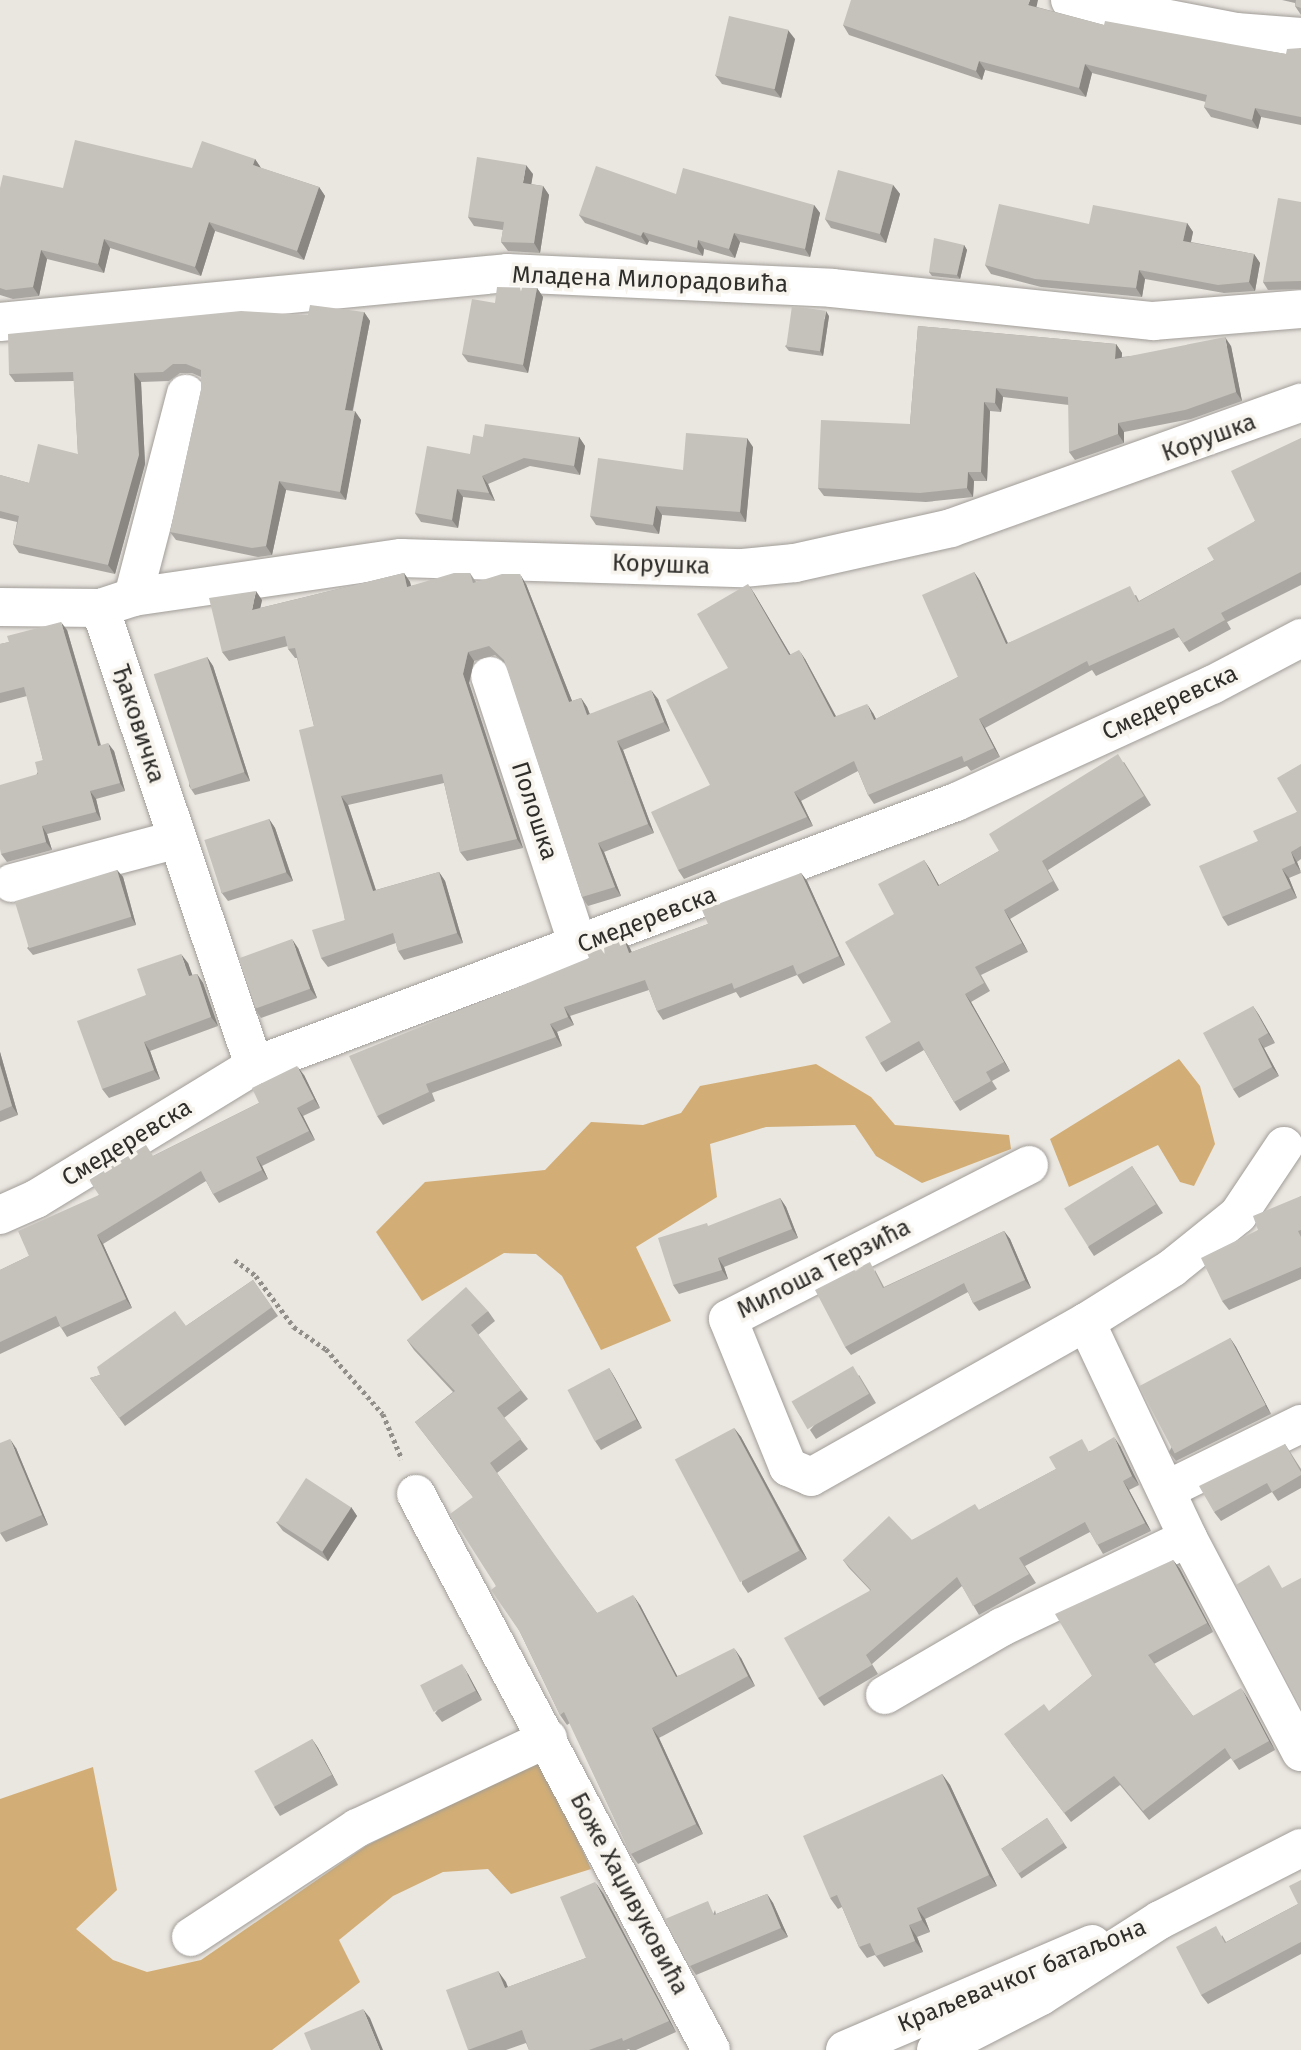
<!DOCTYPE html>
<meta charset="utf-8">
<style>
body{margin:0}
#map{position:relative;width:1301px;height:2050px;overflow:hidden;background:#eae6e0;font-family:"Fira Sans",sans-serif}
div>[style]{position:absolute}
.green>*{inset:0;background:#d2ae76}
.path>*{height:4.5px;margin-top:-2.25px;transform-origin:0;background:repeating-linear-gradient(90deg,#928f8a 0 3.5px,transparent 0 7px)}
.roads{filter:drop-shadow(0 0 2px #a19d98) drop-shadow(0 0 2px #a19d98)}
.minor>*{height:38px;margin:-19px;padding:0 19px;transform-origin:19px;border-radius:19px;background:#fff}
.major>*{height:38px;margin:-19px;padding:0 19px;transform-origin:19px;border-radius:19px;background:#fff}
.wall>*{inset:0;background:#a9a6a1;transform-origin:0 0}
.shaded-wall>*{inset:0;background:#8a8783}
.building>*{inset:0;background:#c5c1bb;transform-origin:0 0}
span{translate:-50% -50%;white-space:nowrap;text-align:center;line-height:1.15;-webkit-text-stroke:7px #f7f3ed;paint-order:stroke}
.street-label{font-size:24px;color:#2f2e2b}
</style>
<div id="map">
<div class="green">
<i style="clip-path:polygon(1179px 1059px,1200px 1086px,1215px 1144px,1194px 1186px,1180px 1182px,1158px 1145px,1069px 1187px,1050px 1139px)"></i>
<i style="clip-path:polygon(816px 1064px,871px 1097px,895px 1125px,1009px 1135px,1011px 1149px,922px 1183px,876px 1156px,855px 1125px,766px 1127px,710px 1144px,717px 1197px,636px 1247px,671px 1321px,601px 1350px,562px 1276px,536px 1254px,504px 1253px,422px 1301px,376px 1232px,425px 1182px,545px 1170px,591px 1122px,643px 1125px,681px 1113px,700px 1086px)"></i>
<i style="clip-path:polygon(540px 1757px,591px 1869px,511px 1894px,488px 1869px,443px 1872px,393px 1896px,339px 1940px,360px 1982px,272px 2050px,0 2050px,0 1799px,93px 1767px,117px 1890px,76px 1929px,113px 1960px,147px 1972px,201px 1960px,366px 1846px)"></i>
</div>
<div class="path">
<i style="left:235px;top:1260px;width:26px;rotate:37deg"></i>
<i style="left:256px;top:1276px;width:64px;rotate:53.3deg"></i>
<i style="left:294px;top:1327px;width:39px;rotate:35deg"></i>
<i style="left:326px;top:1349px;width:86px;rotate:48.8deg"></i>
<i style="left:383px;top:1414px;width:49px;rotate:67.1deg"></i>
</div>
<div class="roads">
<div class="minor">
<i style="left:1070px;top:0;width:169px;rotate:10.9deg"></i>
<i style="left:1236px;top:32px;width:65px;rotate:4.4deg"></i>
<i style="left:0;top:322px;width:509px;rotate:-5.52deg"></i>
<i style="left:507px;top:273px;width:325px;rotate:2.6deg"></i>
<i style="left:832px;top:288px;width:323px;rotate:5.9deg"></i>
<i style="left:1153px;top:321px;width:148px;rotate:-4.6deg"></i>
<i style="left:133px;top:597px;width:210px;rotate:-75.4deg"></i>
<i style="left:0;top:607px;width:100px;rotate:0.6deg"></i>
<i style="left:100px;top:608px;width:35px;rotate:-18deg"></i>
<i style="left:133px;top:597px;width:271px;rotate:-8.3deg"></i>
<i style="left:401px;top:558px;width:342px;rotate:1.7deg"></i>
<i style="left:743px;top:568px;width:52px;rotate:-5.5deg"></i>
<i style="left:795px;top:563px;width:160px;rotate:-12.6deg"></i>
<i style="left:951px;top:528px;width:372px;rotate:-19.7deg"></i>
<i style="left:100px;top:608px;width:483px;rotate:71.4deg"></i>
<i style="left:490px;top:676px;width:284px;rotate:71.9deg"></i>
<i style="left:12px;top:883px;width:169px;rotate:-14.8deg"></i>
<i style="left:1029px;top:1165px;width:338px;rotate:152.9deg"></i>
<i style="left:728px;top:1319px;width:160px;rotate:67.9deg"></i>
<i style="left:788px;top:1467px;width:25px;rotate:23deg"></i>
<i style="left:811px;top:1477px;width:316px;rotate:-29.4deg"></i>
<i style="left:1086px;top:1322px;width:239px;rotate:64.7deg"></i>
<i style="left:1188px;top:1538px;width:242px;rotate:62.2deg"></i>
<i style="left:0;top:1215px;width:39px;rotate:-24deg"></i>
<i style="left:36px;top:1199px;width:255px;rotate:-31.4deg"></i>
<i style="left:254px;top:1066px;width:750px;rotate:-20.61deg"></i>
<i style="left:956px;top:802px;width:281px;rotate:-24.6deg"></i>
<i style="left:1212px;top:685px;width:101px;rotate:-27.8deg"></i>
<i style="left:1086px;top:1322px;width:102px;rotate:-32.1deg"></i>
<i style="left:1172px;top:1268px;width:85px;rotate:-38.8deg"></i>
<i style="left:1238px;top:1215px;width:83px;rotate:-56.3deg"></i>
<i style="left:1166px;top:1490px;width:150px;rotate:-26.1deg"></i>
<i style="left:416px;top:1494px;width:629px;rotate:62.05deg"></i>
<i style="left:885px;top:1695px;width:135px;rotate:-30.2deg"></i>
<i style="left:1002px;top:1627px;width:206px;rotate:-25.6deg"></i>
<i style="left:191px;top:1937px;width:199px;rotate:-33.3deg"></i>
<i style="left:357px;top:1828px;width:211px;rotate:-25.2deg"></i>
</div>
<div class="major">
<i style="left:845px;top:2050px;width:269px;rotate:-23.2deg"></i>
<i style="left:936px;top:2050px;width:118px;rotate:-27.2deg"></i>
<i style="left:1041px;top:1996px;width:141px;rotate:-32.6deg"></i>
<i style="left:1160px;top:1920px;width:158px;rotate:-27.1deg"></i>
</div>
</div>
<div class="wall">
<i style="clip-path:polygon(1282px 0,1301px 0,1301px 15px,1295px 6px,1295px 3px)"></i>
<i style="clip-path:polygon(1037px 7px,1104px 25px,1286px 54px,1301px 48px,1301px 125px,1261px 117px,1258px 129px,1211px 117px,1204px 107px,1206px 102px,1092px 73px,1086px 97px,985px 70px,982px 80px,849px 35px,843px 25px)"></i>
<i style="clip-path:polygon(795px 39px,781px 98px,722px 84px,715px 75px)"></i>
<i style="clip-path:polygon(255px 159px,261px 168px,319px 187px,325px 196px,304px 260px,215px 231px,201px 276px,110px 248px,104px 273px,47px 259px,39px 296px,13px 299px,0 295px,0 188px,63px 188px)"></i>
<i style="clip-path:polygon(533px 174px,531px 184px,543px 186px,549px 195px,540px 253px,508px 251px,501px 242px,503px 230px,474px 226px,468px 217px)"></i>
<i style="clip-path:polygon(893px 185px,900px 194px,886px 243px,831px 228px,825px 219px)"></i>
<i style="clip-path:polygon(676px 194px,814px 205px,820px 213px,810px 257px,740px 242px,735px 258px,704px 249px,703px 256px,649px 241px,647px 245px,585px 223px,579px 215px)"></i>
<i style="clip-path:polygon(1301px 202px,1301px 289px,1268px 290px,1263px 282px)"></i>
<i style="clip-path:polygon(1187px 223px,1193px 232px,1191px 242px,1254px 254px,1260px 263px,1255px 291px,1224px 293px,1145px 279px,1142px 297px,1041px 287px,991px 274px,985px 265px,1089px 224px)"></i>
<i style="clip-path:polygon(964px 245px,967px 250px,960px 279px,932px 276px,929px 272px)"></i>
<i style="clip-path:polygon(537px 288px,543px 297px,528px 373px,468px 362px,462px 354px,495px 303px)"></i>
<i style="clip-path:polygon(364px 312px,370px 321px,353px 411px,361px 420px,346px 500px,286px 490px,272px 555px,258px 557px,176px 540px,170px 532px,201px 390px,201px 377px,192px 373px,180px 373px,169px 381px,141px 382px,145px 464px,115px 574px,19px 553px,13px 544px,17px 522px,0 518px,0 475px,29px 483px,78px 454px,74px 381px,15px 382px,9px 374px,308px 315px)"></i>
<i style="clip-path:polygon(829px 316px,823px 356px,789px 351px,785px 346px)"></i>
<i style="clip-path:polygon(918px 326px,1116px 344px,1122px 353px,1122px 357px,1231px 346px,1242px 401px,1191px 419px,1124px 432px,1124px 443px,1075px 460px,1069px 452px,1069px 405px,1003px 397px,1001px 412px,990px 411px,987px 481px,974px 481px,973px 497px,926px 502px,824px 496px,818px 488px,910px 424px)"></i>
<i style="clip-path:polygon(483px 437px,579px 437px,585px 446px,580px 475px,530px 466px,488px 484px,495px 501px,463px 497px,458px 528px,421px 522px,415px 513px,470px 454px)"></i>
<i style="clip-path:polygon(1301px 438px,1301px 585px,1227px 622px,1231px 629px,1189px 652px,1179px 637px,1096px 676px,1092px 670px,985px 728px,1000px 757px,971px 771px,967px 766px,874px 804px,868px 795px,858px 771px,801px 801px,813px 826px,684px 879px,678px 870px,710px 785px,728px 668px,754px 593px,790px 654px,805px 659px,836px 716px,873px 713px,876px 719px,958px 677px,974px 572px,980px 581px,1008px 643px,1136px 595px,1139px 601px,1214px 560px,1255px 521px)"></i>
<i style="clip-path:polygon(753px 447px,746px 522px,662px 515px,659px 534px,596px 525px,590px 516px,683px 470px)"></i>
<i style="clip-path:polygon(404px 573px,410px 582px,411px 586px,470px 573px,476px 582px,526px 584px,572px 701px,581px 698px,587px 707px,590px 714px,658px 699px,670px 731px,623px 750px,654px 833px,604px 852px,621px 896px,588px 906px,582px 897px,506px 664px,495px 655px,474px 661px,469px 683px,523px 848px,467px 861px,460px 852px,444px 783px,348px 805px,376px 890px,439px 872px,445px 881px,463px 943px,404px 960px,398px 951px,396px 943px,328px 967px,321px 958px,345px 920px,314px 726px,297px 658px,295px 658px,288px 649px,288px 646px,229px 661px,222px 652px,262px 600px,260px 608px)"></i>
<i style="clip-path:polygon(67px 630px,101px 745px,114px 751px,125px 791px,96px 799px,101px 820px,47px 834px,52px 850px,7px 862px,1px 854px,43px 760px,27px 696px,0 703px,0 644px)"></i>
<i style="clip-path:polygon(207px 657px,213px 666px,250px 781px,195px 795px,189px 786px)"></i>
<i style="clip-path:polygon(1124px 762px,1151px 805px,1048px 870px,1059px 890px,1010px 919px,1028px 952px,981px 975px,990px 991px,971px 1002px,1010px 1071px,992px 1081px,997px 1089px,960px 1111px,954px 1102px,924px 1050px,886px 1072px,880px 1063px,891px 1022px,894px 914px,924px 860px,939px 885px,999px 851px)"></i>
<i style="clip-path:polygon(1301px 764px,1301px 859px,1297px 862px,1301px 873px,1289px 878px,1297px 898px,1228px 926px,1222px 917px,1258px 841px,1297px 812px)"></i>
<i style="clip-path:polygon(269px 819px,275px 828px,293px 881px,228px 901px,221px 892px)"></i>
<i style="clip-path:polygon(117px 870px,123px 877px,136px 925px,33px 955px,27px 948px)"></i>
<i style="clip-path:polygon(801px 873px,807px 881px,845px 965px,803px 984px,797px 975px,740px 998px,736px 992px,663px 1020px,657px 1011px,649px 990px,570px 1016px,574px 1025px,557px 1032px,562px 1046px,432px 1093px,435px 1101px,383px 1125px,377px 1116px,589px 958px,624px 939px,632px 952px,708px 924px)"></i>
<i style="clip-path:polygon(298px 948px,317px 998px,261px 1018px,255px 1009px)"></i>
<i style="clip-path:polygon(188px 963px,192px 975px,197px 974px,203px 983px,218px 1026px,150px 1051px,160px 1079px,109px 1098px,102px 1089px,146px 995px)"></i>
<i style="clip-path:polygon(1253px 1006px,1275px 1043px,1264px 1048px,1279px 1076px,1239px 1098px,1233px 1089px)"></i>
<i style="clip-path:polygon(0 1052px,18px 1115px,0 1122px)"></i>
<i style="clip-path:polygon(304px 1075px,320px 1108px,303px 1116px,315px 1140px,262px 1166px,268px 1179px,219px 1203px,213px 1194px,206px 1181px,103px 1244px,132px 1308px,67px 1337px,60px 1326px,0 1354px,0 1270px,29px 1256px,99px 1195px,153px 1156px,259px 1103px)"></i>
<i style="clip-path:polygon(1132px 1166px,1163px 1213px,1094px 1256px,1088px 1247px)"></i>
<i style="clip-path:polygon(1301px 1196px,1301px 1279px,1229px 1310px,1222px 1301px,1258px 1230px)"></i>
<i style="clip-path:polygon(780px 1198px,786px 1207px,798px 1238px,724px 1267px,728px 1279px,679px 1294px,673px 1285px)"></i>
<i style="clip-path:polygon(1004px 1231px,1010px 1239px,1031px 1288px,979px 1311px,973px 1303px,968px 1292px,851px 1355px,845px 1347px,875px 1270px,884px 1287px)"></i>
<i style="clip-path:polygon(253px 1280px,278px 1316px,125px 1426px,90px 1378px,100px 1375px,186px 1326px)"></i>
<i style="clip-path:polygon(488px 1311px,495px 1321px,478px 1335px,528px 1399px,504px 1418px,528px 1449px,497px 1473px,554px 1555px,597px 1613px,640px 1605px,677px 1676px,741px 1658px,755px 1686px,659px 1738px,703px 1834px,638px 1864px,631px 1854px,570px 1723px,567px 1725px,560px 1715px,520px 1632px,496px 1586px,473px 1497px,415px 1422px,453px 1392px,414px 1350px,407px 1340px)"></i>
<i style="clip-path:polygon(1230px 1338px,1236px 1347px,1271px 1414px,1176px 1461px,1169px 1452px)"></i>
<i style="clip-path:polygon(609px 1368px,615px 1378px,642px 1428px,601px 1450px,595px 1441px)"></i>
<i style="clip-path:polygon(859px 1375px,876px 1403px,816px 1439px,810px 1430px)"></i>
<i style="clip-path:polygon(734px 1428px,741px 1437px,807px 1559px,748px 1593px,742px 1584px)"></i>
<i style="clip-path:polygon(1285px 1444px,1301px 1469px,1301px 1488px,1278px 1501px,1272px 1492px,1221px 1521px,1214px 1512px)"></i>
<i style="clip-path:polygon(1120px 1446px,1139px 1485px,1129px 1490px,1151px 1531px,1103px 1554px,1090px 1532px,1025px 1566px,1036px 1583px,979px 1615px,962px 1586px,872px 1664px,878px 1674px,824px 1706px,818px 1698px,870px 1590px,849px 1568px,843px 1560px,912px 1540px,979px 1510px,1090px 1451px)"></i>
<i style="clip-path:polygon(16px 1448px,48px 1525px,6px 1542px,0 1533px)"></i>
<i style="clip-path:polygon(351px 1507px,357px 1516px,328px 1561px,283px 1531px,276px 1522px)"></i>
<i style="clip-path:polygon(1173px 1560px,1180px 1569px,1213px 1632px,1154px 1664px,1193px 1716px,1247px 1697px,1275px 1750px,1239px 1770px,1231px 1758px,1149px 1820px,1120px 1785px,1071px 1822px,1011px 1743px,1092px 1676px)"></i>
<i style="clip-path:polygon(468px 1674px,482px 1700px,442px 1722px,435px 1713px)"></i>
<i style="clip-path:polygon(312px 1739px,318px 1748px,338px 1785px,280px 1816px,274px 1807px)"></i>
<i style="clip-path:polygon(942px 1774px,950px 1785px,997px 1886px,925px 1919px,930px 1932px,917px 1937px,923px 1952px,884px 1967px,875px 1955px,867px 1958px,859px 1947px,842px 1907px,838px 1909px,830px 1898px)"></i>
<i style="left:1047px;top:1818px;width:36px;height:55px;rotate:56deg"></i>
<i style="clip-path:polygon(1301px 1880px,1301px 1954px,1208px 2004px,1201px 1995px,1222px 1935px,1226px 1942px,1298px 1904px)"></i>
<i style="clip-path:polygon(603px 1893px,676px 2032px,636px 2050px,630px 2050px,629px 2049px,626px 2050px,529px 2050px,526px 2043px,506px 2050px,468px 2050px,498px 1971px,508px 1987px,586px 1958px)"></i>
<i style="clip-path:polygon(767px 1894px,773px 1903px,788px 1937px,696px 1975px,690px 1966px,715px 1910px,716px 1914px)"></i>
</div>
<div class="shaded-wall">
<i style="clip-path:polygon(1030px 0,1038px 0,1035px 14px,1028px 5px)"></i>
<i style="clip-path:polygon(788px 30px,795px 39px,781px 98px,774px 89px)"></i>
<i style="clip-path:polygon(979px 61px,985px 70px,982px 80px,976px 71px)"></i>
<i style="clip-path:polygon(1085px 64px,1092px 73px,1086px 97px,1079px 88px)"></i>
<i style="clip-path:polygon(1255px 108px,1261px 117px,1258px 129px,1252px 120px)"></i>
<i style="clip-path:polygon(255px 159px,261px 168px,253px 165px)"></i>
<i style="clip-path:polygon(526px 165px,533px 174px,530px 192px,523px 183px)"></i>
<i style="clip-path:polygon(893px 185px,900px 194px,886px 243px,880px 234px)"></i>
<i style="clip-path:polygon(543px 186px,549px 195px,540px 253px,534px 243px)"></i>
<i style="clip-path:polygon(319px 187px,325px 196px,304px 260px,297px 251px)"></i>
<i style="clip-path:polygon(814px 205px,820px 213px,810px 257px,805px 249px)"></i>
<i style="clip-path:polygon(209px 222px,215px 231px,201px 276px,195px 267px)"></i>
<i style="clip-path:polygon(1187px 223px,1193px 232px,1189px 250px,1183px 241px)"></i>
<i style="clip-path:polygon(643px 232px,649px 241px,647px 245px,641px 236px)"></i>
<i style="clip-path:polygon(734px 233px,740px 242px,735px 258px,729px 249px)"></i>
<i style="clip-path:polygon(104px 239px,110px 248px,104px 273px,98px 264px)"></i>
<i style="clip-path:polygon(698px 240px,704px 249px,703px 256px,697px 248px)"></i>
<i style="clip-path:polygon(964px 245px,967px 250px,960px 279px,957px 275px)"></i>
<i style="clip-path:polygon(41px 250px,47px 259px,39px 296px,33px 287px)"></i>
<i style="clip-path:polygon(1254px 254px,1260px 263px,1255px 291px,1249px 282px)"></i>
<i style="clip-path:polygon(1139px 270px,1145px 279px,1142px 297px,1136px 288px)"></i>
<i style="clip-path:polygon(537px 288px,543px 297px,528px 373px,523px 365px)"></i>
<i style="clip-path:polygon(826px 311px,829px 316px,823px 356px,820px 351px)"></i>
<i style="clip-path:polygon(364px 312px,370px 321px,351px 418px,345px 410px)"></i>
<i style="clip-path:polygon(1225px 337px,1231px 346px,1242px 401px,1236px 392px)"></i>
<i style="clip-path:polygon(1116px 344px,1122px 353px,1121px 367px,1115px 359px)"></i>
<i style="clip-path:polygon(134px 373px,141px 382px,145px 464px,115px 574px,108px 565px)"></i>
<i style="clip-path:polygon(996px 388px,1003px 397px,1001px 412px,995px 403px)"></i>
<i style="clip-path:polygon(984px 402px,990px 411px,987px 481px,981px 472px)"></i>
<i style="clip-path:polygon(355px 411px,361px 420px,346px 500px,340px 492px)"></i>
<i style="clip-path:polygon(1118px 423px,1124px 432px,1124px 443px,1118px 434px)"></i>
<i style="clip-path:polygon(579px 437px,585px 446px,580px 475px,574px 466px)"></i>
<i style="clip-path:polygon(747px 438px,753px 447px,746px 522px,740px 512px)"></i>
<i style="clip-path:polygon(968px 472px,974px 481px,973px 497px,967px 488px)"></i>
<i style="clip-path:polygon(482px 476px,488px 484px,495px 501px,489px 493px)"></i>
<i style="clip-path:polygon(279px 481px,286px 490px,272px 555px,266px 546px)"></i>
<i style="clip-path:polygon(457px 489px,463px 497px,458px 528px,452px 520px)"></i>
<i style="clip-path:polygon(656px 506px,662px 515px,659px 534px,653px 525px)"></i>
<i style="clip-path:polygon(974px 572px,980px 581px,1012px 653px,1006px 644px)"></i>
<i style="clip-path:polygon(404px 573px,410px 582px,413px 596px,407px 587px)"></i>
<i style="clip-path:polygon(520px 574px,526px 584px,576px 711px,569px 702px)"></i>
<i style="clip-path:polygon(748px 584px,754px 593px,796px 664px,789px 655px)"></i>
<i style="clip-path:polygon(256px 591px,262px 600px,258px 619px,252px 610px)"></i>
<i style="clip-path:polygon(61px 622px,67px 630px,103px 754px,98px 746px)"></i>
<i style="clip-path:polygon(799px 650px,805px 659px,841px 726px,834px 717px)"></i>
<i style="clip-path:polygon(468px 652px,474px 661px,469px 683px,523px 848px,517px 839px,463px 674px)"></i>
<i style="clip-path:polygon(207px 657px,213px 666px,250px 781px,244px 772px)"></i>
<i style="clip-path:polygon(651px 690px,658px 699px,670px 731px,664px 722px)"></i>
<i style="clip-path:polygon(581px 698px,587px 707px,593px 724px,587px 715px)"></i>
<i style="clip-path:polygon(867px 704px,873px 713px,881px 729px,874px 720px)"></i>
<i style="clip-path:polygon(979px 719px,985px 728px,1000px 757px,994px 748px)"></i>
<i style="clip-path:polygon(617px 741px,623px 750px,654px 833px,648px 824px)"></i>
<i style="clip-path:polygon(108px 743px,114px 751px,125px 791px,120px 783px)"></i>
<i style="clip-path:polygon(90px 791px,96px 799px,101px 820px,96px 812px)"></i>
<i style="clip-path:polygon(794px 792px,801px 801px,813px 826px,807px 817px)"></i>
<i style="clip-path:polygon(341px 796px,348px 805px,379px 900px,373px 891px)"></i>
<i style="clip-path:polygon(269px 819px,275px 828px,293px 881px,286px 872px)"></i>
<i style="clip-path:polygon(42px 826px,47px 834px,52px 850px,46px 842px)"></i>
<i style="clip-path:polygon(598px 843px,604px 852px,621px 896px,615px 887px)"></i>
<i style="clip-path:polygon(1291px 852px,1297px 862px,1301px 872px,1295px 863px)"></i>
<i style="clip-path:polygon(924px 860px,930px 869px,944px 895px,938px 886px)"></i>
<i style="clip-path:polygon(1282px 869px,1289px 878px,1297px 898px,1291px 888px)"></i>
<i style="clip-path:polygon(117px 870px,123px 877px,136px 925px,131px 917px)"></i>
<i style="clip-path:polygon(439px 872px,445px 881px,463px 943px,457px 933px)"></i>
<i style="clip-path:polygon(801px 873px,807px 881px,845px 965px,839px 956px)"></i>
<i style="clip-path:polygon(1004px 910px,1010px 919px,1028px 952px,1022px 943px)"></i>
<i style="clip-path:polygon(292px 939px,298px 948px,317px 998px,310px 989px)"></i>
<i style="clip-path:polygon(624px 939px,630px 948px,635px 962px,629px 953px)"></i>
<i style="clip-path:polygon(181px 954px,188px 963px,196px 985px,189px 976px)"></i>
<i style="clip-path:polygon(197px 974px,203px 983px,218px 1026px,211px 1017px)"></i>
<i style="clip-path:polygon(965px 994px,971px 1002px,1010px 1071px,1004px 1062px)"></i>
<i style="clip-path:polygon(1253px 1006px,1259px 1015px,1275px 1043px,1268px 1033px)"></i>
<i style="clip-path:polygon(564px 1007px,570px 1016px,574px 1025px,568px 1017px)"></i>
<i style="clip-path:polygon(550px 1024px,557px 1032px,562px 1046px,556px 1037px)"></i>
<i style="clip-path:polygon(1258px 1039px,1264px 1048px,1279px 1076px,1272px 1067px)"></i>
<i style="clip-path:polygon(144px 1042px,150px 1051px,160px 1079px,154px 1070px)"></i>
<i style="clip-path:polygon(0 1052px,18px 1115px,12px 1106px,0 1065px)"></i>
<i style="clip-path:polygon(297px 1066px,304px 1075px,320px 1108px,314px 1099px)"></i>
<i style="clip-path:polygon(297px 1108px,303px 1116px,315px 1140px,309px 1131px)"></i>
<i style="clip-path:polygon(256px 1157px,262px 1166px,268px 1179px,262px 1170px)"></i>
<i style="clip-path:polygon(780px 1198px,786px 1207px,798px 1238px,792px 1229px)"></i>
<i style="clip-path:polygon(1004px 1231px,1010px 1239px,1031px 1288px,1025px 1280px)"></i>
<i style="clip-path:polygon(97px 1235px,103px 1244px,132px 1308px,126px 1299px)"></i>
<i style="clip-path:polygon(718px 1258px,724px 1267px,728px 1279px,722px 1270px)"></i>
<i style="clip-path:polygon(1230px 1338px,1236px 1347px,1271px 1414px,1265px 1405px)"></i>
<i style="clip-path:polygon(609px 1368px,615px 1378px,642px 1428px,636px 1419px)"></i>
<i style="clip-path:polygon(734px 1428px,741px 1437px,807px 1559px,800px 1550px)"></i>
<i style="clip-path:polygon(1114px 1437px,1120px 1446px,1139px 1485px,1132px 1476px)"></i>
<i style="clip-path:polygon(10px 1439px,16px 1448px,48px 1525px,42px 1515px)"></i>
<i style="clip-path:polygon(1123px 1481px,1129px 1490px,1151px 1531px,1145px 1523px)"></i>
<i style="clip-path:polygon(351px 1507px,357px 1516px,328px 1561px,322px 1551px)"></i>
<i style="clip-path:polygon(1173px 1560px,1180px 1569px,1213px 1632px,1207px 1623px)"></i>
<i style="clip-path:polygon(633px 1595px,640px 1605px,683px 1687px,676px 1677px)"></i>
<i style="clip-path:polygon(734px 1648px,741px 1658px,755px 1686px,748px 1676px)"></i>
<i style="clip-path:polygon(462px 1664px,468px 1674px,482px 1700px,476px 1691px)"></i>
<i style="clip-path:polygon(1241px 1688px,1247px 1697px,1275px 1750px,1269px 1741px)"></i>
<i style="clip-path:polygon(652px 1728px,659px 1738px,703px 1834px,696px 1824px)"></i>
<i style="clip-path:polygon(312px 1739px,318px 1748px,338px 1785px,332px 1775px)"></i>
<i style="clip-path:polygon(942px 1774px,950px 1785px,997px 1886px,989px 1875px)"></i>
<i style="clip-path:polygon(595px 1882px,603px 1893px,676px 2032px,669px 2021px)"></i>
<i style="clip-path:polygon(767px 1894px,773px 1903px,788px 1937px,781px 1928px)"></i>
<i style="clip-path:polygon(917px 1908px,925px 1919px,930px 1932px,922px 1920px)"></i>
<i style="clip-path:polygon(909px 1925px,917px 1937px,923px 1952px,915px 1941px)"></i>
<i style="clip-path:polygon(498px 1971px,506px 1982px,512px 1999px,505px 1988px)"></i>
<i style="clip-path:polygon(363px 2009px,370px 2018px,383px 2050px,380px 2050px)"></i>
</div>
<div class="building">
<i style="clip-path:polygon(851px 0,1030px 0,1028px 5px,1104px 25px,1105px 21px,1286px 54px,1287px 49px,1301px 48px,1301px 117px,1255px 108px,1252px 120px,1204px 107px,1207px 95px,1085px 64px,1079px 88px,979px 61px,976px 71px,843px 25px)"></i>
<i style="clip-path:polygon(1296px 0,1301px 0,1301px 8px,1295px 6px)"></i>
<i style="left:729px;top:16px;width:61px;height:61px;rotate:13deg"></i>
<i style="clip-path:polygon(75px 140px,192px 168px,202px 141px,255px 159px,253px 165px,319px 187px,297px 251px,209px 222px,195px 267px,104px 239px,98px 264px,41px 250px,33px 287px,6px 290px,0 288px,0 188px,3px 175px,63px 188px)"></i>
<i style="clip-path:polygon(477px 157px,526px 165px,523px 183px,543px 186px,534px 243px,501px 242px,504px 222px,468px 217px)"></i>
<i style="clip-path:polygon(596px 166px,676px 194px,683px 168px,814px 205px,805px 249px,734px 233px,729px 249px,698px 240px,697px 248px,643px 232px,641px 236px,579px 215px)"></i>
<i style="left:838px;top:170px;width:57px;height:51px;rotate:15deg"></i>
<i style="clip-path:polygon(1278px 198px,1301px 202px,1301px 281px,1263px 282px)"></i>
<i style="clip-path:polygon(999px 204px,1089px 224px,1093px 205px,1187px 223px,1183px 241px,1254px 254px,1249px 282px,1218px 285px,1139px 270px,1136px 288px,1035px 279px,985px 265px)"></i>
<i style="clip-path:polygon(934px 238px,964px 245px,957px 275px,929px 272px)"></i>
<i style="clip-path:polygon(497px 287px,537px 288px,523px 365px,462px 354px,472px 299px,495px 303px)"></i>
<i style="clip-path:polygon(310px 305px,364px 312px,345px 410px,355px 411px,340px 492px,279px 481px,266px 546px,252px 548px,170px 532px,201px 390px,201px 370px,186px 364px,173px 364px,163px 372px,134px 373px,139px 455px,108px 565px,13px 544px,19px 516px,0 511px,0 475px,29px 483px,38px 444px,78px 454px,73px 372px,9px 374px,8px 334px,241px 311px,308px 315px)"></i>
<i style="left:792px;top:306px;width:34px;height:41px;rotate:8deg"></i>
<i style="clip-path:polygon(918px 326px,1116px 344px,1115px 359px,1225px 337px,1236px 392px,1185px 410px,1118px 423px,1118px 434px,1069px 452px,1068px 397px,996px 388px,995px 403px,984px 402px,981px 472px,968px 472px,967px 488px,920px 493px,818px 488px,821px 420px,910px 424px)"></i>
<i style="clip-path:polygon(485px 424px,579px 437px,574px 466px,524px 458px,482px 476px,489px 493px,457px 489px,452px 520px,415px 513px,427px 446px,470px 454px,473px 435px,483px 437px)"></i>
<i style="clip-path:polygon(686px 433px,747px 438px,740px 512px,656px 506px,653px 525px,590px 516px,598px 458px,683px 470px)"></i>
<i style="clip-path:polygon(1301px 438px,1301px 572px,1221px 613px,1225px 620px,1183px 643px,1174px 628px,1089px 666px,1087px 661px,979px 719px,994px 748px,964px 762px,962px 756px,868px 795px,854px 761px,794px 792px,807px 817px,678px 870px,651px 812px,710px 785px,666px 700px,728px 668px,697px 614px,748px 584px,789px 655px,799px 650px,834px 717px,867px 704px,874px 720px,958px 677px,922px 595px,974px 572px,1006px 644px,1130px 586px,1138px 602px,1214px 560px,1207px 548px,1255px 521px,1231px 471px)"></i>
<i style="clip-path:polygon(404px 573px,407px 587px,454px 573px,470px 573px,473px 583px,502px 574px,520px 574px,569px 702px,581px 698px,587px 715px,651px 690px,664px 722px,617px 741px,648px 824px,598px 843px,615px 887px,582px 897px,504px 660px,489px 646px,468px 652px,463px 674px,517px 839px,460px 852px,442px 774px,341px 796px,373px 891px,439px 872px,457px 933px,398px 951px,393px 933px,321px 958px,312px 930px,345px 920px,299px 730px,314px 726px,295px 648px,288px 649px,285px 636px,222px 652px,209px 598px,256px 591px,252px 610px)"></i>
<i style="clip-path:polygon(61px 622px,98px 746px,108px 743px,120px 783px,90px 791px,96px 812px,42px 826px,46px 842px,1px 854px,0 849px,0 785px,38px 774px,35px 762px,43px 760px,24px 687px,0 693px,0 644px,9px 642px,7px 636px)"></i>
<i style="left:207px;top:657px;width:121px;height:56px;rotate:72deg"></i>
<i style="clip-path:polygon(1118px 754px,1144px 796px,1042px 861px,1053px 881px,1004px 910px,1022px 943px,975px 967px,984px 983px,965px 994px,1004px 1062px,986px 1072px,991px 1081px,954px 1102px,919px 1041px,880px 1063px,865px 1037px,891px 1022px,845px 942px,894px 914px,878px 884px,924px 860px,938px 886px,999px 851px,989px 834px)"></i>
<i style="clip-path:polygon(1301px 764px,1301px 846px,1291px 852px,1295px 863px,1282px 869px,1291px 888px,1222px 917px,1199px 866px,1258px 841px,1253px 831px,1297px 812px,1277px 778px)"></i>
<i style="left:269px;top:819px;width:56px;height:68px;rotate:72deg"></i>
<i style="left:117px;top:870px;width:49px;height:107px;rotate:73deg"></i>
<i style="clip-path:polygon(801px 873px,839px 956px,797px 975px,793px 965px,734px 989px,732px 983px,657px 1011px,645px 980px,564px 1007px,568px 1017px,550px 1024px,556px 1037px,426px 1084px,429px 1092px,377px 1116px,349px 1056px,589px 958px,587px 953px,624px 939px,629px 953px,708px 924px,702px 910px)"></i>
<i style="left:292px;top:939px;width:53px;height:57px;rotate:70deg"></i>
<i style="clip-path:polygon(181px 954px,189px 976px,197px 974px,211px 1017px,144px 1042px,154px 1070px,102px 1089px,77px 1021px,146px 995px,137px 969px)"></i>
<i style="clip-path:polygon(1253px 1006px,1268px 1033px,1258px 1039px,1272px 1067px,1233px 1089px,1203px 1033px)"></i>
<i style="clip-path:polygon(0 1065px,12px 1106px,0 1111px)"></i>
<i style="clip-path:polygon(297px 1066px,314px 1099px,297px 1108px,309px 1131px,256px 1157px,262px 1170px,213px 1194px,201px 1171px,97px 1235px,126px 1299px,61px 1328px,56px 1316px,0 1342px,0 1270px,29px 1256px,18px 1231px,99px 1195px,89px 1180px,146px 1145px,153px 1156px,259px 1103px,252px 1088px)"></i>
<i style="left:1132px;top:1166px;width:45px;height:80px;rotate:58deg"></i>
<i style="clip-path:polygon(1301px 1196px,1301px 1230px,1298px 1231px,1301px 1237px,1301px 1267px,1222px 1301px,1201px 1258px,1258px 1230px,1253px 1216px)"></i>
<i style="clip-path:polygon(780px 1198px,792px 1229px,718px 1258px,722px 1270px,673px 1285px,658px 1238px,707px 1223px,708px 1226px)"></i>
<i style="clip-path:polygon(1004px 1231px,1025px 1280px,973px 1303px,964px 1283px,845px 1347px,815px 1290px,870px 1262px,883px 1288px)"></i>
<i style="clip-path:polygon(253px 1280px,272px 1307px,119px 1418px,90px 1378px,100px 1375px,97px 1367px,175px 1311px,186px 1326px)"></i>
<i style="clip-path:polygon(466px 1287px,488px 1311px,471px 1325px,521px 1390px,497px 1408px,521px 1439px,490px 1463px,554px 1554px,597px 1613px,633px 1595px,676px 1677px,734px 1648px,748px 1676px,652px 1728px,696px 1824px,631px 1854px,564px 1712px,560px 1715px,520px 1632px,491px 1590px,496px 1586px,450px 1514px,473px 1497px,415px 1422px,455px 1391px,407px 1340px)"></i>
<i style="left:1230px;top:1338px;width:76px;height:103px;rotate:62deg"></i>
<i style="left:853px;top:1366px;width:32px;height:71px;rotate:60deg"></i>
<i style="left:609px;top:1368px;width:58px;height:47px;rotate:62deg"></i>
<i style="left:734px;top:1428px;width:139px;height:67px;rotate:62deg"></i>
<i style="clip-path:polygon(1114px 1437px,1132px 1476px,1123px 1481px,1145px 1523px,1097px 1545px,1085px 1522px,1019px 1558px,1029px 1574px,973px 1606px,957px 1577px,866px 1655px,872px 1665px,818px 1698px,784px 1638px,871px 1590px,843px 1560px,889px 1516px,912px 1540px,975px 1504px,979px 1510px,1056px 1469px,1049px 1457px,1082px 1439px,1089px 1452px)"></i>
<i style="clip-path:polygon(10px 1439px,42px 1515px,0 1533px,0 1443px)"></i>
<i style="clip-path:polygon(1285px 1444px,1301px 1472px,1301px 1475px,1272px 1492px,1267px 1483px,1214px 1512px,1199px 1486px)"></i>
<i style="left:306px;top:1478px;width:54px;height:53px;rotate:33deg"></i>
<i style="clip-path:polygon(1173px 1560px,1207px 1623px,1148px 1655px,1193px 1716px,1241px 1688px,1269px 1741px,1233px 1761px,1225px 1748px,1143px 1811px,1114px 1776px,1064px 1813px,1004px 1734px,1044px 1704px,1049px 1711px,1092px 1676px,1055px 1614px)"></i>
<i style="clip-path:polygon(1269px 1565px,1282px 1588px,1301px 1578px,1301px 1708px,1236px 1585px)"></i>
<i style="left:462px;top:1664px;width:30px;height:47px;rotate:63deg"></i>
<i style="left:312px;top:1739px;width:41px;height:66px;rotate:61deg"></i>
<i style="clip-path:polygon(942px 1774px,989px 1875px,917px 1908px,922px 1920px,909px 1925px,915px 1941px,876px 1956px,870px 1943px,859px 1947px,837px 1895px,830px 1898px,803px 1836px)"></i>
<i style="left:1047px;top:1818px;width:30px;height:55px;rotate:56deg"></i>
<i style="clip-path:polygon(1301px 1880px,1301px 1942px,1201px 1995px,1176px 1947px,1216px 1926px,1225px 1943px,1298px 1904px,1289px 1886px)"></i>
<i style="clip-path:polygon(595px 1882px,669px 2021px,623px 2041px,622px 2038px,589px 2050px,529px 2050px,522px 2030px,468px 2050px,446px 1990px,498px 1971px,505px 1988px,586px 1958px,560px 1897px)"></i>
<i style="clip-path:polygon(767px 1894px,781px 1928px,690px 1966px,665px 1919px,708px 1901px,714px 1915px)"></i>
<i style="clip-path:polygon(363px 2009px,380px 2050px,311px 2050px,304px 2033px)"></i>
</div>
<div class="street-label">
<span style="left:650px;top:280px;rotate:2deg">Младена Милорадовића</span>
<span style="left:1209px;top:438px;rotate:-20deg">Корушка</span>
<span style="left:661px;top:565px;rotate:2deg">Корушка</span>
<span style="left:1170px;top:703px;rotate:-25deg">Смедеревска</span>
<span style="left:138px;top:724px;rotate:72deg">Ђаковичка</span>
<span style="left:534px;top:811px;rotate:72deg">Полошка</span>
<span style="left:647px;top:920px;rotate:-21deg">Смедеревска</span>
<span style="left:127px;top:1143px;rotate:-31deg">Смедеревска</span>
<span style="left:824px;top:1269px;rotate:-27deg">Милоша Терзића</span>
<span style="left:629px;top:1894px;rotate:62deg">Боже Хаџивуковића</span>
<span style="left:1022px;top:1976px;rotate:-22deg">Краљевачког батаљона</span>
</div>
</div>
